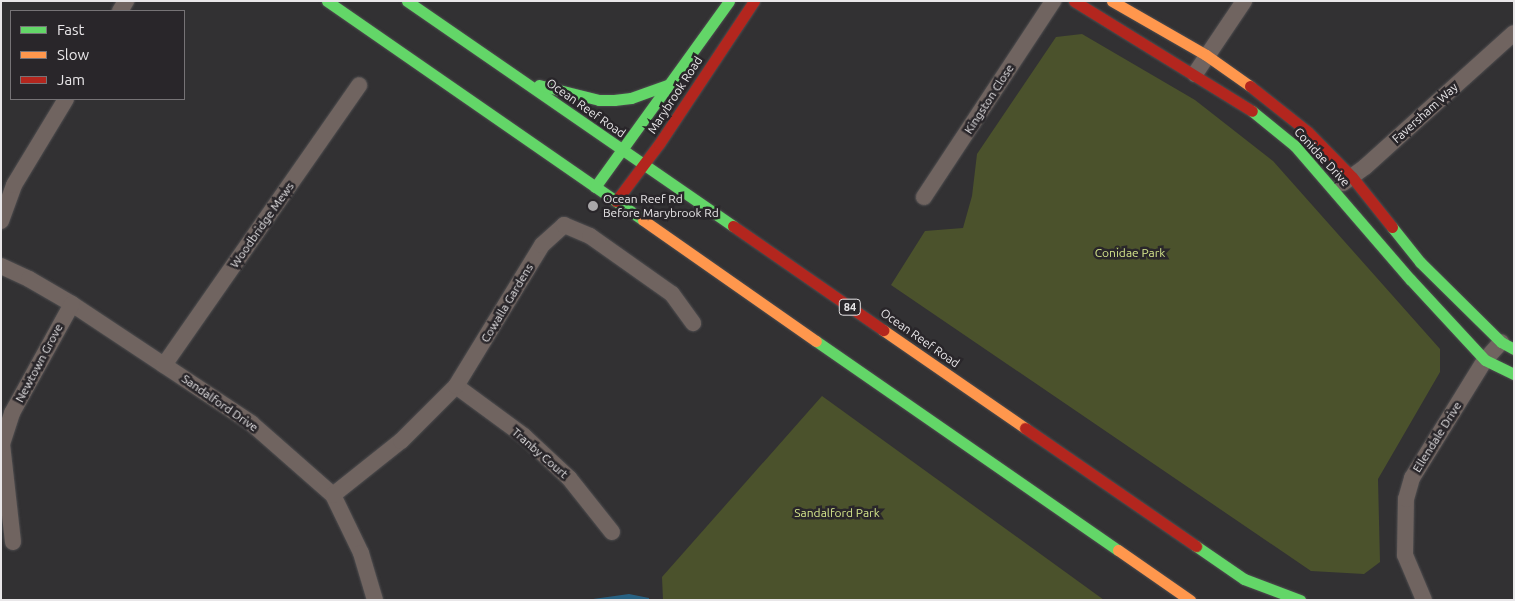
<!DOCTYPE html>
<style>
body{margin:0}
#map{position:relative;width:1515px;height:601px;overflow:hidden;background:#323133;font-family:Ubuntu,sans-serif}
div>[style]{position:absolute}
.green>*{inset:0;background:#4b522c}
.water>*{inset:0;background:#286283}
.roads{filter:drop-shadow(0 0 1px #4f4e50) drop-shadow(0 0 1px #4f4e50)}
.street>*{height:16px;margin:-8px;padding:0 8px;transform-origin:8px;border-radius:8px;background:#706460}
.fast>*{height:11px;margin:-5.5px;padding:0 5.5px;transform-origin:5.5px;border-radius:5.5px;background:#63d668}
.slow>*{height:11px;margin:-5.5px;padding:0 5.5px;transform-origin:5.5px;border-radius:5.5px;background:#ff974d}
.jam>*{height:11px;margin:-5.5px;padding:0 5.5px;transform-origin:5.5px;border-radius:5.5px;background:#b3261e}
.dots>*{width:14px;height:14px;translate:-50% -50%;box-sizing:border-box;border:2px solid #29262a;border-radius:50%}
span{translate:-50% -50%;white-space:nowrap;text-align:center;line-height:1.15;-webkit-text-stroke:5px #29262a;paint-order:stroke}
.shield-label span{padding:1px 4px;background:#29262a;border:1px solid;border-radius:4px;-webkit-text-stroke-width:0}
.shield-label{font-size:11px;color:#e9e7e9;font-weight:700}
.street-label{font-size:12px;color:#e9e7e9}
.poi-label{font-size:12px;color:#e9e7e9}
.left{translate:0 -50%;text-align:left}
.park-label{font-size:12px;color:#d4e58b}
.frame{position:absolute;inset:0;border:2px solid #e9e7e9;pointer-events:none}
.legend{position:absolute;left:10px;top:10px;width:175px;height:90px;box-sizing:border-box;background:#29262a;border:1px solid #767376;margin:0;padding:6px 9px;list-style:none;font-size:15px;color:#e9e7e9}
.legend li{display:flex;align-items:center;gap:10px;height:25px}
.legend b{width:25px;border:1px solid #767376}
</style>
<div id="map">
<div class="green">
<i style="clip-path:polygon(1082px 34px,1195px 100px,1273px 161px,1440px 349px,1440px 372px,1378px 479px,1380px 562px,1364px 574px,1311px 571px,891px 285px,925px 231px,963px 228px,972px 196px,977px 154px,1056px 37px)"></i>
<i style="clip-path:polygon(822px 396px,1104px 600px,663px 600px,662px 577px)"></i>
</div>
<div class="water">
<i style="clip-path:polygon(629px 594px,649px 598px,649px 600px,586px 600px)"></i>
</div>
<div class="roads">
<div class="street">
<i style="left:120px;top:11px;width:12px;rotate:-59deg"></i>
<i style="left:1195px;top:74px;width:88px;rotate:-56.1deg"></i>
<i style="left:1343px;top:183px;width:27px;rotate:-36deg"></i>
<i style="left:1365px;top:167px;width:200px;rotate:-42deg"></i>
<i style="left:924px;top:197px;width:235px;rotate:-56.6deg"></i>
<i style="left:1px;top:221px;width:38px;rotate:-70deg"></i>
<i style="left:14px;top:185px;width:100px;rotate:-58.8deg"></i>
<i style="left:1px;top:266px;width:31px;rotate:25deg"></i>
<i style="left:29px;top:279px;width:50px;rotate:30.2deg"></i>
<i style="left:72px;top:304px;width:215px;rotate:33.6deg"></i>
<i style="left:251px;top:423px;width:109px;rotate:41.3deg"></i>
<i style="left:333px;top:495px;width:64px;rotate:64.2deg"></i>
<i style="left:361px;top:553px;width:49px;rotate:73.4deg"></i>
<i style="left:164px;top:365px;width:341px;rotate:-55.1deg"></i>
<i style="left:456px;top:386px;width:84px;rotate:36.3deg"></i>
<i style="left:524px;top:436px;width:62px;rotate:43deg"></i>
<i style="left:569px;top:478px;width:69px;rotate:51.5deg"></i>
<i style="left:333px;top:495px;width:87px;rotate:-38.5deg"></i>
<i style="left:401px;top:441px;width:78px;rotate:-45deg"></i>
<i style="left:456px;top:386px;width:165px;rotate:-58.6deg"></i>
<i style="left:542px;top:245px;width:30px;rotate:-42deg"></i>
<i style="left:564px;top:225px;width:28px;rotate:23deg"></i>
<i style="left:590px;top:236px;width:100px;rotate:35.3deg"></i>
<i style="left:672px;top:294px;width:36px;rotate:54deg"></i>
<i style="left:13px;top:542px;width:99px;rotate:-96.4deg"></i>
<i style="left:2px;top:444px;width:33px;rotate:-72deg"></i>
<i style="left:12px;top:413px;width:124px;rotate:-61.2deg"></i>
<i style="left:1424px;top:600px;width:49px;rotate:-112.9deg"></i>
<i style="left:1405px;top:555px;width:56px;rotate:-89deg"></i>
<i style="left:1406px;top:499px;width:22px;rotate:-74deg"></i>
<i style="left:1412px;top:478px;width:139px;rotate:-58.3deg"></i>
<i style="left:1485px;top:360px;width:24px;rotate:-48deg"></i>
</div>
<div class="fast">
<i style="left:327px;top:1px;width:384px;rotate:34.7deg"></i>
<i style="left:407px;top:1px;width:396px;rotate:34.6deg"></i>
<i style="left:539px;top:85px;width:62px;rotate:14deg"></i>
<i style="left:599px;top:100px;width:15px"></i>
<i style="left:614px;top:100px;width:17px;rotate:-7deg"></i>
<i style="left:631px;top:98px;width:41px;rotate:-19.7deg"></i>
<i style="left:1252px;top:111px;width:55px;rotate:39.1deg"></i>
<i style="left:1295px;top:146px;width:176px;rotate:49.2deg"></i>
<i style="left:1410px;top:279px;width:110px;rotate:47.2deg"></i>
<i style="left:1485px;top:360px;width:32px;rotate:26deg"></i>
<i style="left:595px;top:187px;width:229px;rotate:-54.2deg"></i>
<i style="left:1392px;top:227px;width:45px;rotate:51.3deg"></i>
<i style="left:1420px;top:262px;width:114px;rotate:44.6deg"></i>
<i style="left:1501px;top:342px;width:15px;rotate:28deg"></i>
<i style="left:816px;top:341px;width:367px;rotate:34.7deg"></i>
<i style="left:1196px;top:546px;width:58px;rotate:34.5deg"></i>
<i style="left:1244px;top:579px;width:60px;rotate:20.6deg"></i>
</div>
<div class="slow">
<i style="left:1112px;top:1px;width:108px;rotate:29.9deg"></i>
<i style="left:1206px;top:55px;width:54px;rotate:35.2deg"></i>
<i style="left:643px;top:220px;width:211px;rotate:35deg"></i>
<i style="left:883px;top:330px;width:173px;rotate:34.6deg"></i>
<i style="left:1118px;top:550px;width:88px;rotate:34.8deg"></i>
</div>
<div class="jam">
<i style="left:1074px;top:1px;width:209px;rotate:31.7deg"></i>
<i style="left:1250px;top:86px;width:74px;rotate:38.4deg"></i>
<i style="left:1308px;top:132px;width:63px;rotate:45.6deg"></i>
<i style="left:1352px;top:177px;width:64px;rotate:51.3deg"></i>
<i style="left:616px;top:201px;width:71px;rotate:-53deg"></i>
<i style="left:659px;top:144px;width:172px;rotate:-56.4deg"></i>
<i style="left:733px;top:226px;width:183px;rotate:34.7deg"></i>
<i style="left:1025px;top:428px;width:208px;rotate:34.6deg"></i>
</div>
</div>
<div class="dots">
<i style="left:593px;top:206px;background:#a9a7a9"></i>
</div>
<div class="shield-label">
<span style="left:850px;top:307px">84</span>
</div>
<div class="street-label">
<span style="left:675px;top:95px;rotate:-57deg">Marybrook Road</span>
<span style="left:989px;top:99px;rotate:-57deg">Kingston Close</span>
<span style="left:586px;top:108px;rotate:35deg">Ocean Reef Road</span>
<span style="left:1425px;top:113px;rotate:-42deg">Faversham Way</span>
<span style="left:1322px;top:157px;rotate:47deg">Conidae Drive</span>
<span style="left:262px;top:225px;rotate:-55deg">Woodbridge Mews</span>
<span style="left:507px;top:303px;rotate:-59deg">Cowalla Gardens</span>
<span style="left:920px;top:338px;rotate:35deg">Ocean Reef Road</span>
<span style="left:39px;top:363px;rotate:-62deg">Newtown Grove</span>
<span style="left:220px;top:403px;rotate:35deg">Sandalford Drive</span>
<span style="left:1437px;top:437px;rotate:-58deg">Ellendale Drive</span>
<span style="left:540px;top:453px;rotate:41deg">Tranby Court</span>
</div>
<div class="poi-label">
<span class="left" style="left:603px;top:206px">Ocean Reef Rd<br>Before Marybrook Rd</span>
</div>
<div class="park-label">
<span style="left:1130px;top:253px">Conidae Park</span>
<span style="left:837px;top:513px">Sandalford Park</span>
</div>
<div class="frame"></div>
<ul class="legend">
<li><b style="height:6px;background:#63d668"></b>Fast</li>
<li><b style="height:6px;background:#ff974d"></b>Slow</li>
<li><b style="height:6px;background:#b3261e"></b>Jam</li>
</ul>
</div>
